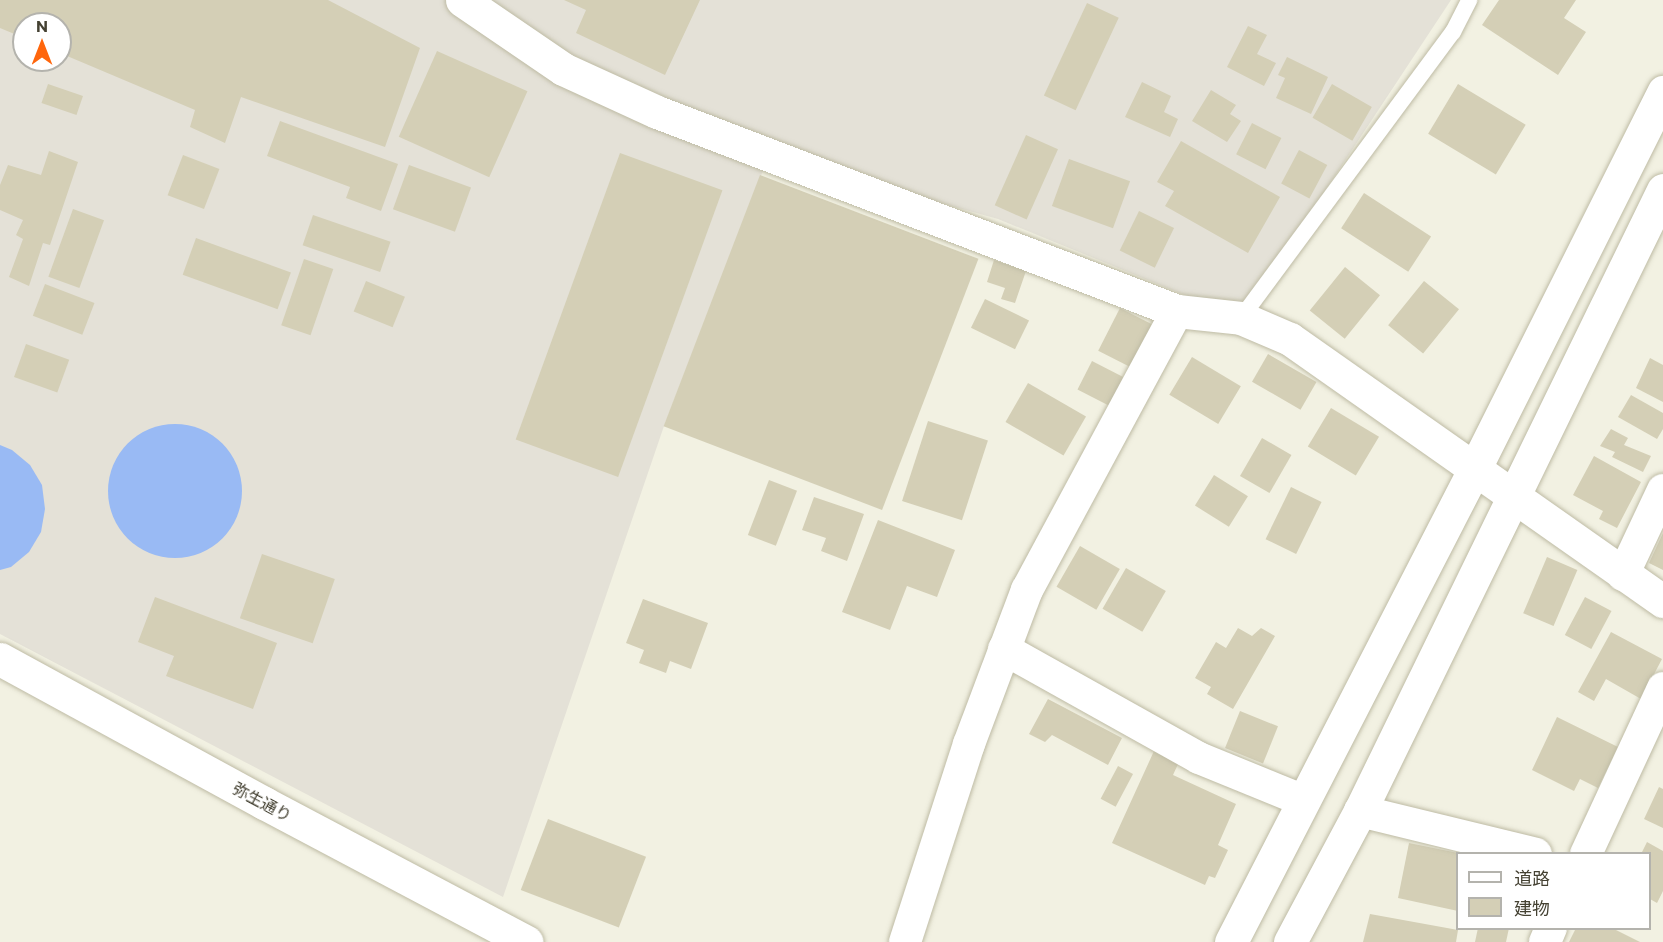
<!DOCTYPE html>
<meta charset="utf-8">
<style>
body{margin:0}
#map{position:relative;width:1663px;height:942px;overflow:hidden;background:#f2f1e2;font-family:Commissioner,"Noto Sans JP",sans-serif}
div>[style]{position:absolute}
.industrial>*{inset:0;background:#e4e1d7}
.water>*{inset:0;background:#99baf4}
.round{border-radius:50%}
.building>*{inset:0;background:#d4cfb6;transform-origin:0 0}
.roads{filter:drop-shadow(0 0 2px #bebba4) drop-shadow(0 0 2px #bebba4)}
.service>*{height:16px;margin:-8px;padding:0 8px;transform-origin:8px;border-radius:8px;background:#fff}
.minor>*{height:32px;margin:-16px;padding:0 16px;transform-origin:16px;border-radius:16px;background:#fff}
.tertiary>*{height:33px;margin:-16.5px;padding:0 16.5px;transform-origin:16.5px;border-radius:16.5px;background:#fff}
span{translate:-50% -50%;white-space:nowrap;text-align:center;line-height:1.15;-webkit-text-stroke:4.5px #fff;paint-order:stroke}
.street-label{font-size:16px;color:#444132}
.legend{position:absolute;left:1456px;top:852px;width:195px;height:78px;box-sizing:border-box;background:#fff;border:2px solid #b4b3ad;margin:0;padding:8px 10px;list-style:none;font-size:18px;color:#444132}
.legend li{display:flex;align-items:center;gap:12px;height:30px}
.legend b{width:30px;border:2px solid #b4b3ad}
.north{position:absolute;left:12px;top:12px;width:60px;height:60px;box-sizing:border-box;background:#fff;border:2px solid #b4b3ad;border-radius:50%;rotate:0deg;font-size:16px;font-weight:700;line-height:24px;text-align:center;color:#444132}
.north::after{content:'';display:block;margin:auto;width:21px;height:27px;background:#ff660c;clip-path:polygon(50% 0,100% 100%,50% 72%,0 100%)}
</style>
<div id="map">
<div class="industrial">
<i style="clip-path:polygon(evenodd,0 0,1451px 0,1241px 318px,998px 219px,769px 155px,664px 426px,503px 897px,0 634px,0 0,24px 24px,60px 24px,60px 60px,24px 60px,24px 24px)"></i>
</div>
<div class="water">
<i class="round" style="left:108px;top:424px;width:134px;height:134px"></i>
<i style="clip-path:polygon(0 445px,12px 450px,30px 465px,42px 485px,45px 509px,41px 532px,29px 552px,11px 567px,0 570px)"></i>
</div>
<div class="building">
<i style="clip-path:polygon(0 0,328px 0,420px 48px,385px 147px,241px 97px,225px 143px,190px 127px,195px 110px,60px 53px,60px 24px,24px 24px,24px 38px,0 28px)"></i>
<i style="clip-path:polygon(564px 0,700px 0,665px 75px,576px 33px,586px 10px)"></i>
<i style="clip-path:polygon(1499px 0,1576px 0,1564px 18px,1586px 32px,1558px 75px,1482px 25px)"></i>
<i style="left:1087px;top:3px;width:35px;height:102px;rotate:25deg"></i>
<i style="clip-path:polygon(1248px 26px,1267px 35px,1257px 54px,1276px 63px,1264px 86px,1227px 67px)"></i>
<i style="left:437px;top:51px;width:99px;height:94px;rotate:24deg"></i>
<i style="clip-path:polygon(1287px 57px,1328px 77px,1311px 114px,1276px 98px,1285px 78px,1278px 75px)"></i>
<i style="clip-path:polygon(1142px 82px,1171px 96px,1164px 112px,1178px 119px,1170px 137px,1125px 117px)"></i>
<i style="left:48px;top:84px;width:37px;height:20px;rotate:19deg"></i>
<i style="left:1332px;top:84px;width:46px;height:39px;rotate:30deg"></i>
<i style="left:1458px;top:84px;width:79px;height:58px;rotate:31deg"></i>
<i style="clip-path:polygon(1211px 90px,1236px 105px,1230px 114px,1241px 121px,1227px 142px,1192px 121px)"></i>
<i style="clip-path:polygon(280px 121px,398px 164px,381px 211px,346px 198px,350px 187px,267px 156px)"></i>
<i style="left:1252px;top:123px;width:33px;height:35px;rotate:27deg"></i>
<i style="left:1026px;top:135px;width:35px;height:77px;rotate:24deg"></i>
<i style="clip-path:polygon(1181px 141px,1280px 197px,1248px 253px,1165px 206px,1174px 191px,1157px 182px)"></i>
<i style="left:1299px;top:150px;width:32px;height:38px;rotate:28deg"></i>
<i style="clip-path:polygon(49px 151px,78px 162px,50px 245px,43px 243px,29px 286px,9px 277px,23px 239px,16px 235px,23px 220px,0 210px,0 185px,8px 165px,41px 175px)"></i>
<i style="left:620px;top:153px;width:109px;height:305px;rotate:20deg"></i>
<i style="left:183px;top:155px;width:39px;height:43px;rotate:21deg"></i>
<i style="left:1069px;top:159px;width:65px;height:50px;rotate:20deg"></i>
<i style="left:409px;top:165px;width:66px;height:47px;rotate:20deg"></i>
<i style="left:760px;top:175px;width:234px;height:269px;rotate:21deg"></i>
<i style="left:1364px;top:193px;width:80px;height:42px;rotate:33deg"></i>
<i style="left:73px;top:209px;width:33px;height:72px;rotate:20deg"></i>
<i style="left:1139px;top:211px;width:39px;height:44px;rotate:26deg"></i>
<i style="left:313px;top:215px;width:82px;height:32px;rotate:19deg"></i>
<i style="left:196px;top:238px;width:101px;height:39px;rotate:20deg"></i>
<i style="left:304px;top:259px;width:31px;height:70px;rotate:19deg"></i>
<i style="clip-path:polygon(994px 260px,1026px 271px,1015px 303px,1001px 299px,1005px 288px,987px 282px)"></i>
<i style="left:1345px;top:267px;width:45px;height:56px;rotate:39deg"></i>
<i style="left:366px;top:281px;width:42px;height:33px;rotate:22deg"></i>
<i style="left:1424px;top:281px;width:45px;height:57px;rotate:39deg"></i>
<i style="left:45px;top:284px;width:53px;height:34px;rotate:21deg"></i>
<i style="left:985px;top:299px;width:49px;height:32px;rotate:26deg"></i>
<i style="left:1120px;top:308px;width:37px;height:48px;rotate:27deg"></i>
<i style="left:26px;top:344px;width:46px;height:35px;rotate:20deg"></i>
<i style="left:1268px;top:354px;width:56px;height:32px;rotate:30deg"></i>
<i style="left:1192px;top:357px;width:57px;height:44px;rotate:31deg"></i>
<i style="clip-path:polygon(1650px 358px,1663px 365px,1663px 402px,1636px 388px)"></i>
<i style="left:1092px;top:361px;width:35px;height:32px;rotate:27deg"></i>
<i style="left:1028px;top:383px;width:67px;height:45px;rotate:30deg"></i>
<i style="clip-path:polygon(1631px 395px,1663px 413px,1663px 429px,1657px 439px,1618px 417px)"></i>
<i style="left:1331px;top:408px;width:56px;height:45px;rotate:31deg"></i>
<i style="left:928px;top:421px;width:63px;height:84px;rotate:18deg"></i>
<i style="clip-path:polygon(1611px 429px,1628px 438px,1624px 445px,1651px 456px,1643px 472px,1612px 457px,1615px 452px,1600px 446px)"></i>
<i style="left:1262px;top:438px;width:34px;height:44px;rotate:30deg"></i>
<i style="clip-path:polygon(1594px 456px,1641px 482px,1617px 528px,1599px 519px,1603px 511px,1573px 495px)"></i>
<i style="left:1214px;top:475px;width:40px;height:36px;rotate:32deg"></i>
<i style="left:769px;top:480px;width:30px;height:59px;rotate:21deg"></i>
<i style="left:1291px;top:487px;width:34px;height:58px;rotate:26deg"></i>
<i style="clip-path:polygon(814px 497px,864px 514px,847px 561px,821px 551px,826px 538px,802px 530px)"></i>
<i style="clip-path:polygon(878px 520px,955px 550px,937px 597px,907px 586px,890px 630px,842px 612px)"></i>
<i style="clip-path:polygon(1663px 533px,1663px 570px,1649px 563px)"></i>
<i style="left:1080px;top:546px;width:46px;height:47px;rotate:30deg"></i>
<i style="left:262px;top:554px;width:77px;height:68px;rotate:19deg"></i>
<i style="left:1547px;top:557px;width:33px;height:61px;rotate:23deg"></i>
<i style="left:1126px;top:568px;width:46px;height:47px;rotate:30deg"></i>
<i style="clip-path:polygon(155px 597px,277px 643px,253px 709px,166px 676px,174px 656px,138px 642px)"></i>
<i style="left:1585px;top:597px;width:30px;height:43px;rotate:28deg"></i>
<i style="clip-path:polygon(643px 599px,708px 623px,691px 669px,670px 661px,666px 673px,639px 663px,644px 650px,626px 643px)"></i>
<i style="clip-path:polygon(1238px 628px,1252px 636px,1261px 628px,1275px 636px,1233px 709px,1207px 694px,1211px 687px,1195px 678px,1216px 642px,1226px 648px)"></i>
<i style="clip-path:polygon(1611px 632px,1662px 659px,1641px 699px,1606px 679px,1594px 701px,1578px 692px)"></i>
<i style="clip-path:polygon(1048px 699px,1122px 738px,1108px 765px,1052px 735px,1045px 742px,1029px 734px)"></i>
<i style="left:1240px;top:711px;width:41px;height:40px;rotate:22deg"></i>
<i style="clip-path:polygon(1557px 717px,1618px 747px,1598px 788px,1580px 779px,1574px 791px,1532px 770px)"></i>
<i style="clip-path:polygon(1154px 751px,1179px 762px,1173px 775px,1236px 804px,1218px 845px,1228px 850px,1215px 878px,1209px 876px,1205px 885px,1112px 843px)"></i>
<i style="left:1118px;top:766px;width:17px;height:37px;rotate:28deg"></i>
<i style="clip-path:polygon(1659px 787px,1663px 789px,1663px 828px,1644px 819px)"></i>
<i style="left:548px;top:819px;width:105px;height:76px;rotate:21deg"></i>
<i style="clip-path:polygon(1647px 842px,1663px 851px,1663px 891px,1657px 903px,1650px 899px,1650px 854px,1641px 854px)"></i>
<i style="clip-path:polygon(1409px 843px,1458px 853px,1458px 911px,1398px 898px)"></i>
<i style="clip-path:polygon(1370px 914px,1458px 930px,1456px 942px,1363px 942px)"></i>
<i style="clip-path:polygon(1478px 928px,1509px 928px,1506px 942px,1475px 942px)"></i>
<i style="clip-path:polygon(1576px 928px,1612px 928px,1640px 942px,1569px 942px)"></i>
</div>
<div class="roads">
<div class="service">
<i style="left:1241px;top:318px;width:356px;rotate:-53.5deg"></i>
<i style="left:1453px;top:32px;width:36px;rotate:-63deg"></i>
</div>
<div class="minor">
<i style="left:1623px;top:575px;width:94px;rotate:-64.8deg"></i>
<i style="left:1004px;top:649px;width:223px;rotate:29.2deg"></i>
<i style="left:1199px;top:758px;width:111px;rotate:22.2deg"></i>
<i style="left:1360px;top:811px;width:181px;rotate:13.7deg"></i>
<i style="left:1586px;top:854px;width:183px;rotate:-65.1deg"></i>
<i style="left:905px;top:942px;width:208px;rotate:-72.1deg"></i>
<i style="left:969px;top:744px;width:165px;rotate:-69.4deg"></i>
<i style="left:1027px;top:590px;width:317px;rotate:-61.7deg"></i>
<i style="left:1545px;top:942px;width:15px;rotate:-67deg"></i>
</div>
<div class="tertiary">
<i style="left:462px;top:0;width:122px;rotate:34.3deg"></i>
<i style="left:563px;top:69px;width:103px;rotate:24.6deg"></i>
<i style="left:657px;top:112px;width:557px;rotate:20.94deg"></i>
<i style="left:1177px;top:311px;width:64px;rotate:6.2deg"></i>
<i style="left:1241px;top:318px;width:53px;rotate:23.2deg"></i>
<i style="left:1290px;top:339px;width:456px;rotate:35.1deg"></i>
<i style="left:0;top:659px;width:301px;rotate:28.6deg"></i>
<i style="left:264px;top:803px;width:297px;rotate:27.9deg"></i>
<i style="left:1231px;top:942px;width:531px;rotate:-62.76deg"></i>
<i style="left:1474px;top:470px;width:423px;rotate:-63.4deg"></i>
<i style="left:1290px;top:942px;width:149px;rotate:-61.9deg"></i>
<i style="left:1360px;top:811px;width:691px;rotate:-63.99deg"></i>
</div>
</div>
<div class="street-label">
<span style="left:262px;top:802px;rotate:28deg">弥生通り</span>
</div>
<ul class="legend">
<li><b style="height:8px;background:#fff"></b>道路</li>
<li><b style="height:16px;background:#d4cfb6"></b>建物</li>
</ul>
<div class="north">N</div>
</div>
